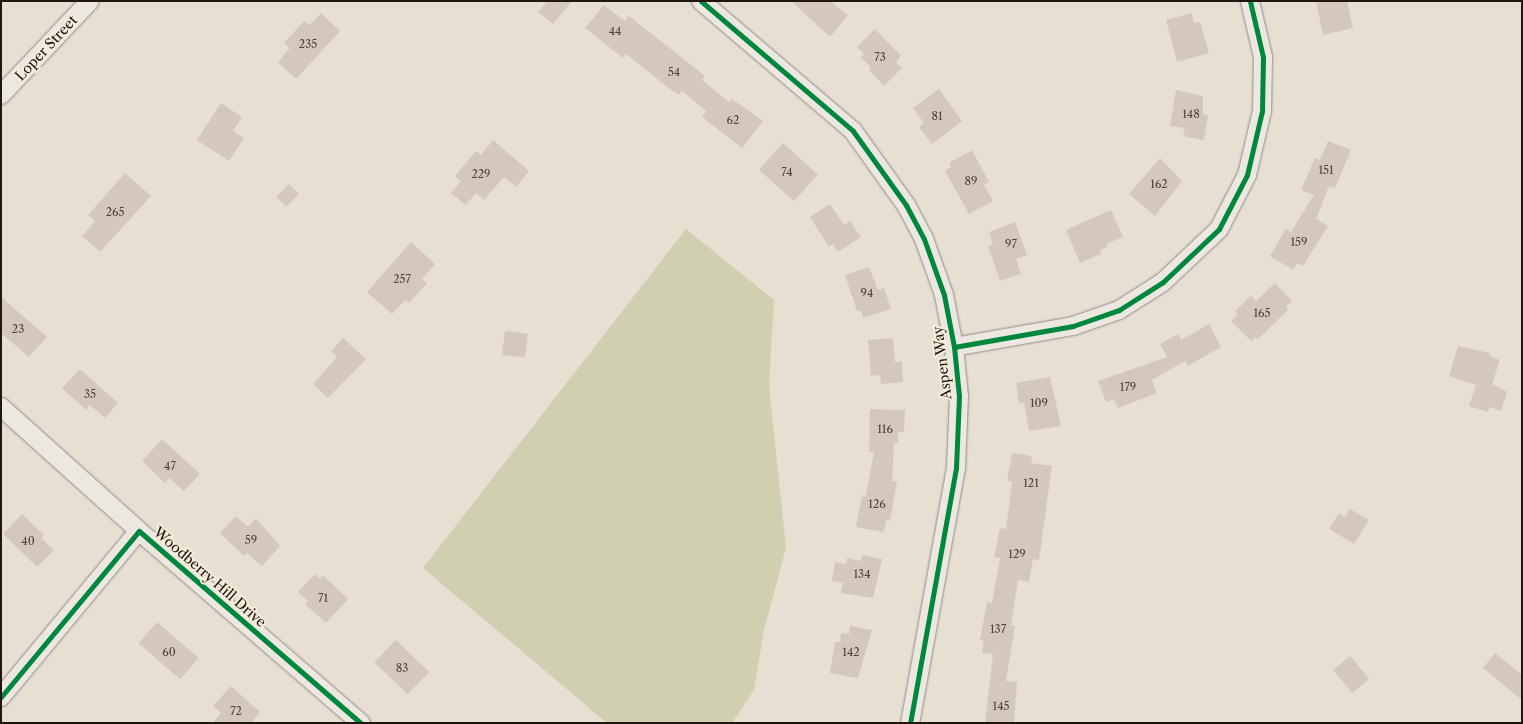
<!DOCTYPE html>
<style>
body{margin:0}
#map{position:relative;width:1523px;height:724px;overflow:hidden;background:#e7dfd1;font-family:"Libre Caslon Text",serif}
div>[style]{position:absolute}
.green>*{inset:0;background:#d0cfaf}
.building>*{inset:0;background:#d5c7bc;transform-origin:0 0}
.roads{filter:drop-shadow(0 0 1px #928c84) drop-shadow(0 0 1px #928c84)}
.minor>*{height:18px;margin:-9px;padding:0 9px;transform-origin:9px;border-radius:9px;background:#ece8e1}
.cycleway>*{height:5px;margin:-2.5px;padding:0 2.5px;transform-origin:2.5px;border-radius:2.5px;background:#00873e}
span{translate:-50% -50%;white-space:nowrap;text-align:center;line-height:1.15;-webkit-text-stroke:4px #f5ecdc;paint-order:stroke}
.number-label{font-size:11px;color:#4e433b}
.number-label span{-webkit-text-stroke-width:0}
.street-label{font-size:14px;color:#211710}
.frame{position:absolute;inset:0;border:2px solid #211710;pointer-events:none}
</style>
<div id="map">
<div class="green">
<i style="clip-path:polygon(686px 229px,774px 300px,769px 386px,786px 548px,764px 630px,754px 690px,732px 723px,607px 723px,423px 568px)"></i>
</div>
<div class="building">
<i style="clip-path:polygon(547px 1px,572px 1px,553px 24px,538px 12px)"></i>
<i style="clip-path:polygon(791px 1px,830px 1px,848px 15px,830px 37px)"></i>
<i style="clip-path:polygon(1316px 1px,1347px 1px,1353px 28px,1323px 35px)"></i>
<i style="clip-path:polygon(604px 5px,625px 21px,629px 16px,705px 76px,702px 80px,729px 102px,732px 99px,763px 121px,742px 148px,702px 117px,706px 111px,682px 91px,679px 95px,670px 89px,626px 54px,623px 58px,585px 28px)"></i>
<i style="clip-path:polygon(321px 13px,340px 31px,296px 79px,278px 62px,290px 48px,284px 43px,304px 21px,310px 25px)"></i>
<i style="clip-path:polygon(1192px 13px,1194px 23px,1200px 22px,1209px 53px,1177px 62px,1166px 20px)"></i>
<i style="clip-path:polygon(875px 29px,901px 56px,896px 62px,902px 68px,884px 86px,869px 70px,871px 68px,861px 57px,864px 54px,857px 47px)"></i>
<i style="clip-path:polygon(939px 89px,962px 121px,932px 144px,919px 127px,924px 123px,913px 108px)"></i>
<i style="clip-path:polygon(1176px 90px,1203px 96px,1203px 114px,1208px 115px,1204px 140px,1183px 136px,1185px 128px,1170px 126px)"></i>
<i style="clip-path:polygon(221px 103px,242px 117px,233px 131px,244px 138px,229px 161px,197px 140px)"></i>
<i style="clip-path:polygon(493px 140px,529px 171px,516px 187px,504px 177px,484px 200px,476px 193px,466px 205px,451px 193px,461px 181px,455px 176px,476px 151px,481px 155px)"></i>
<i style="clip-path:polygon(1328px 141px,1351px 150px,1335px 188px,1329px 186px,1316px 219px,1328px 226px,1303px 266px,1297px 263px,1293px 270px,1270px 256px,1286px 229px,1291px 232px,1314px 195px,1301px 190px,1315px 158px,1320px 160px)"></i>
<i style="left:783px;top:143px;width:47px;height:36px;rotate:42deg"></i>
<i style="clip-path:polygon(972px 150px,989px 182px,984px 185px,993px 201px,969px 214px,945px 171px,951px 167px,949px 163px)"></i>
<i style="clip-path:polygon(1160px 158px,1182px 181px,1155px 216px,1129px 194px)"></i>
<i style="clip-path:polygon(125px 173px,151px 196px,100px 252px,82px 236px,95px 221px,88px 215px)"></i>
<i style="left:289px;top:184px;width:14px;height:18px;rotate:45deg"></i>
<i style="clip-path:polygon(830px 204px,844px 225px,850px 221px,861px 237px,838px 252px,833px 244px,829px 247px,810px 217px)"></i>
<i style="clip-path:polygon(1111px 210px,1123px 237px,1106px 244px,1107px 247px,1100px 250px,1101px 254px,1080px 263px,1066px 230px)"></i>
<i style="clip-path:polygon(1015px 222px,1027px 255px,1016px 259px,1021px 274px,1000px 281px,988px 246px,993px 244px,989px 232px)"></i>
<i style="clip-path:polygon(411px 242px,435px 264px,422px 279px,427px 283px,409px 303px,405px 300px,392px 314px,367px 292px)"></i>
<i style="clip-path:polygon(869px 267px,878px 290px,884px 288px,891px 309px,863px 318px,861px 310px,857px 311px,845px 275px)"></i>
<i style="clip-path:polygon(1275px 283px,1292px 301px,1286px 307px,1288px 310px,1258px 339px,1255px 337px,1251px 341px,1231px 321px,1238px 315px,1235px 311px,1251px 296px,1256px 301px)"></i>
<i style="clip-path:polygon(1px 297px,47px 337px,29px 357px,1px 333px)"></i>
<i style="clip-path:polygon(1209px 324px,1221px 347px,1188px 366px,1185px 361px,1152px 380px,1157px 393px,1118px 408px,1114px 399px,1106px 402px,1098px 381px,1167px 357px,1160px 344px,1178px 334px,1181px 340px)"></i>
<i style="left:505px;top:331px;width:23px;height:24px;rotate:7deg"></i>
<i style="clip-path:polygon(343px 338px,366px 359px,328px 398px,313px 384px,337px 357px,331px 351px)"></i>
<i style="clip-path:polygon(893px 338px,895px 362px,902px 361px,903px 382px,881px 384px,880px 375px,871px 376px,868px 340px)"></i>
<i style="clip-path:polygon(1458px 346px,1490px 353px,1489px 356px,1500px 360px,1492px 384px,1507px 392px,1501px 411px,1489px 407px,1488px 412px,1469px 406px,1476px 385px,1449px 376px)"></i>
<i style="clip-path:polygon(80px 369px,118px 403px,105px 418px,90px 405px,86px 410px,62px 388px)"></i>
<i style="clip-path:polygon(1050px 377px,1061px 426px,1029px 431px,1024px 402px,1019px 403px,1016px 383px)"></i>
<i style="clip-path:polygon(870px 409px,905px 410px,904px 432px,898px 432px,898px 443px,894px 443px,892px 481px,897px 482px,890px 521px,886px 520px,884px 532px,856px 527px,862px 495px,866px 496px,874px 452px,869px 452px)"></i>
<i style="clip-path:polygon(162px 439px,200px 474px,184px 491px,169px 478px,165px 483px,142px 461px)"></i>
<i style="clip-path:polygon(1012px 453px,1032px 456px,1031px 463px,1052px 466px,1039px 560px,1033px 559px,1029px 582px,1018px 580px,1011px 625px,1015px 626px,1006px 681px,1017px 682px,1014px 723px,985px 723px,993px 654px,982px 653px,984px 641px,980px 640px,987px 602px,992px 603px,1000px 558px,994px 557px,1000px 528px,1006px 529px,1012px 482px,1007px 481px)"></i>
<i style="clip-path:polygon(1350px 509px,1369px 520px,1354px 544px,1329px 529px,1339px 513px,1345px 517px)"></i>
<i style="clip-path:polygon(22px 514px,44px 535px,41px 538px,54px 550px,37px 567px,3px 534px)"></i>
<i style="clip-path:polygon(236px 516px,248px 527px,256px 518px,280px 546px,262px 566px,247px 553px,244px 556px,220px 533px)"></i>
<i style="clip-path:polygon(862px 555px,882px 559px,873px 598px,841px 593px,843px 583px,832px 581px,835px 562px,846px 564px,847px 558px,861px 561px)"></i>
<i style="clip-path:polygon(315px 574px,320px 579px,323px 575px,348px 599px,326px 623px,305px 604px,308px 601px,298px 592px)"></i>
<i style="left:157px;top:622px;width:55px;height:28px;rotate:41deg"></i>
<i style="clip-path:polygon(850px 626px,872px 630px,858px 678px,830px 673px,835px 642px,840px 642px,841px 633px,849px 634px)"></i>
<i style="left:396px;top:640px;width:46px;height:31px;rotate:44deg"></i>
<i style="clip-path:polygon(1495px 653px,1522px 675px,1522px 700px,1483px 668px)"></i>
<i style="left:1350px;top:656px;width:30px;height:22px;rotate:50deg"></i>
<i style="clip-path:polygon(231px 686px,260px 712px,251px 723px,213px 723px,221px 713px,213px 706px)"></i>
</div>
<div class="roads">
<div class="minor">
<i style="left:701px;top:1px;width:200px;rotate:40.5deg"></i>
<i style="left:853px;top:131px;width:91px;rotate:54.4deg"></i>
<i style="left:906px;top:205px;width:38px;rotate:62deg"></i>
<i style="left:924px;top:239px;width:59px;rotate:70.3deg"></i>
<i style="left:944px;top:295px;width:53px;rotate:79.1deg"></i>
<i style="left:954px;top:347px;width:49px;rotate:84.2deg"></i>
<i style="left:959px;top:396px;width:72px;rotate:92.4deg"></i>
<i style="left:956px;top:468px;width:259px;rotate:100.2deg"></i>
<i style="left:1px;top:95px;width:129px;rotate:-46.6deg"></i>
<i style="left:954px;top:347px;width:121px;rotate:-10deg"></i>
<i style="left:1073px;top:326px;width:49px;rotate:-19.2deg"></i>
<i style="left:1119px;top:310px;width:52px;rotate:-32.5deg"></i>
<i style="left:1163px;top:282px;width:77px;rotate:-43.4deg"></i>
<i style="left:1219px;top:229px;width:61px;rotate:-62.6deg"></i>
<i style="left:1247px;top:175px;width:66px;rotate:-76.8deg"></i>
<i style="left:1262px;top:111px;width:54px;rotate:-88.9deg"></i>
<i style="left:1263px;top:57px;width:57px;rotate:-103.1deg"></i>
<i style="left:1px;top:407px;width:186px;rotate:41.9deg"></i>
<i style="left:1px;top:697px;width:216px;rotate:-50.3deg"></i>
<i style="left:139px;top:531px;width:294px;rotate:40.9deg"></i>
</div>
</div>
<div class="cycleway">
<i style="left:701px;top:1px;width:200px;rotate:40.5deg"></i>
<i style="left:853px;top:131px;width:91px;rotate:54.4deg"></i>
<i style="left:906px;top:205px;width:38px;rotate:62deg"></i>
<i style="left:924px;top:239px;width:59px;rotate:70.3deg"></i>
<i style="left:944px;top:295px;width:53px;rotate:79.1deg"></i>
<i style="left:954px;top:347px;width:49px;rotate:84.2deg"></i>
<i style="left:959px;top:396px;width:72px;rotate:92.4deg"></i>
<i style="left:956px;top:468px;width:259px;rotate:100.2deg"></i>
<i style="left:954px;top:347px;width:121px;rotate:-10deg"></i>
<i style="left:1073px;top:326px;width:49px;rotate:-19.2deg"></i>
<i style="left:1119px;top:310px;width:52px;rotate:-32.5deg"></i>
<i style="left:1163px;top:282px;width:77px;rotate:-43.4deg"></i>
<i style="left:1219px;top:229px;width:61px;rotate:-62.6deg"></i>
<i style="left:1247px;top:175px;width:66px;rotate:-76.8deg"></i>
<i style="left:1262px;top:111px;width:54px;rotate:-88.9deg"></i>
<i style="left:1263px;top:57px;width:57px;rotate:-103.1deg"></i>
<i style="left:1px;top:697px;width:216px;rotate:-50.3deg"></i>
<i style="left:139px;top:531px;width:294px;rotate:40.9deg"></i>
</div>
<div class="number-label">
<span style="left:615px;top:31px">44</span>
<span style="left:308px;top:44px">235</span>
<span style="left:880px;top:57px">73</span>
<span style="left:674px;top:72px">54</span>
<span style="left:1191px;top:114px">148</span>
<span style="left:937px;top:116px">81</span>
<span style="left:733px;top:120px">62</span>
<span style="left:1326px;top:170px">151</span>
<span style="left:787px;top:172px">74</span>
<span style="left:481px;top:174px">229</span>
<span style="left:971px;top:181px">89</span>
<span style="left:1159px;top:184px">162</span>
<span style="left:115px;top:212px">265</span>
<span style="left:1299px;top:242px">159</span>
<span style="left:1011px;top:244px">97</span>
<span style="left:402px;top:279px">257</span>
<span style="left:867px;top:293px">94</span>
<span style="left:1262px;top:313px">165</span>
<span style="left:18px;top:329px">23</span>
<span style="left:1128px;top:387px">179</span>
<span style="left:90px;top:394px">35</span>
<span style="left:1039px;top:403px">109</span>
<span style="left:885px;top:429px">116</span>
<span style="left:170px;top:466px">47</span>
<span style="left:1031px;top:483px">121</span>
<span style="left:877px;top:504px">126</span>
<span style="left:251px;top:540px">59</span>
<span style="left:28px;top:541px">40</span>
<span style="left:1017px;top:554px">129</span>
<span style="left:862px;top:574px">134</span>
<span style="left:323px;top:598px">71</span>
<span style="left:998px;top:629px">137</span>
<span style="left:169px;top:652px">60</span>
<span style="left:851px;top:652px">142</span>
<span style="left:402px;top:668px">83</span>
<span style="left:1001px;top:706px">145</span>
<span style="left:236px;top:711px">72</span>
</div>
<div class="street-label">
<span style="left:46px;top:48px;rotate:-47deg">Loper Street</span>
<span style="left:942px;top:363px;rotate:-97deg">Aspen Way</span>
<span style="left:210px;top:577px;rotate:41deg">Woodberry Hill Drive</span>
</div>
<div class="frame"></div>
</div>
